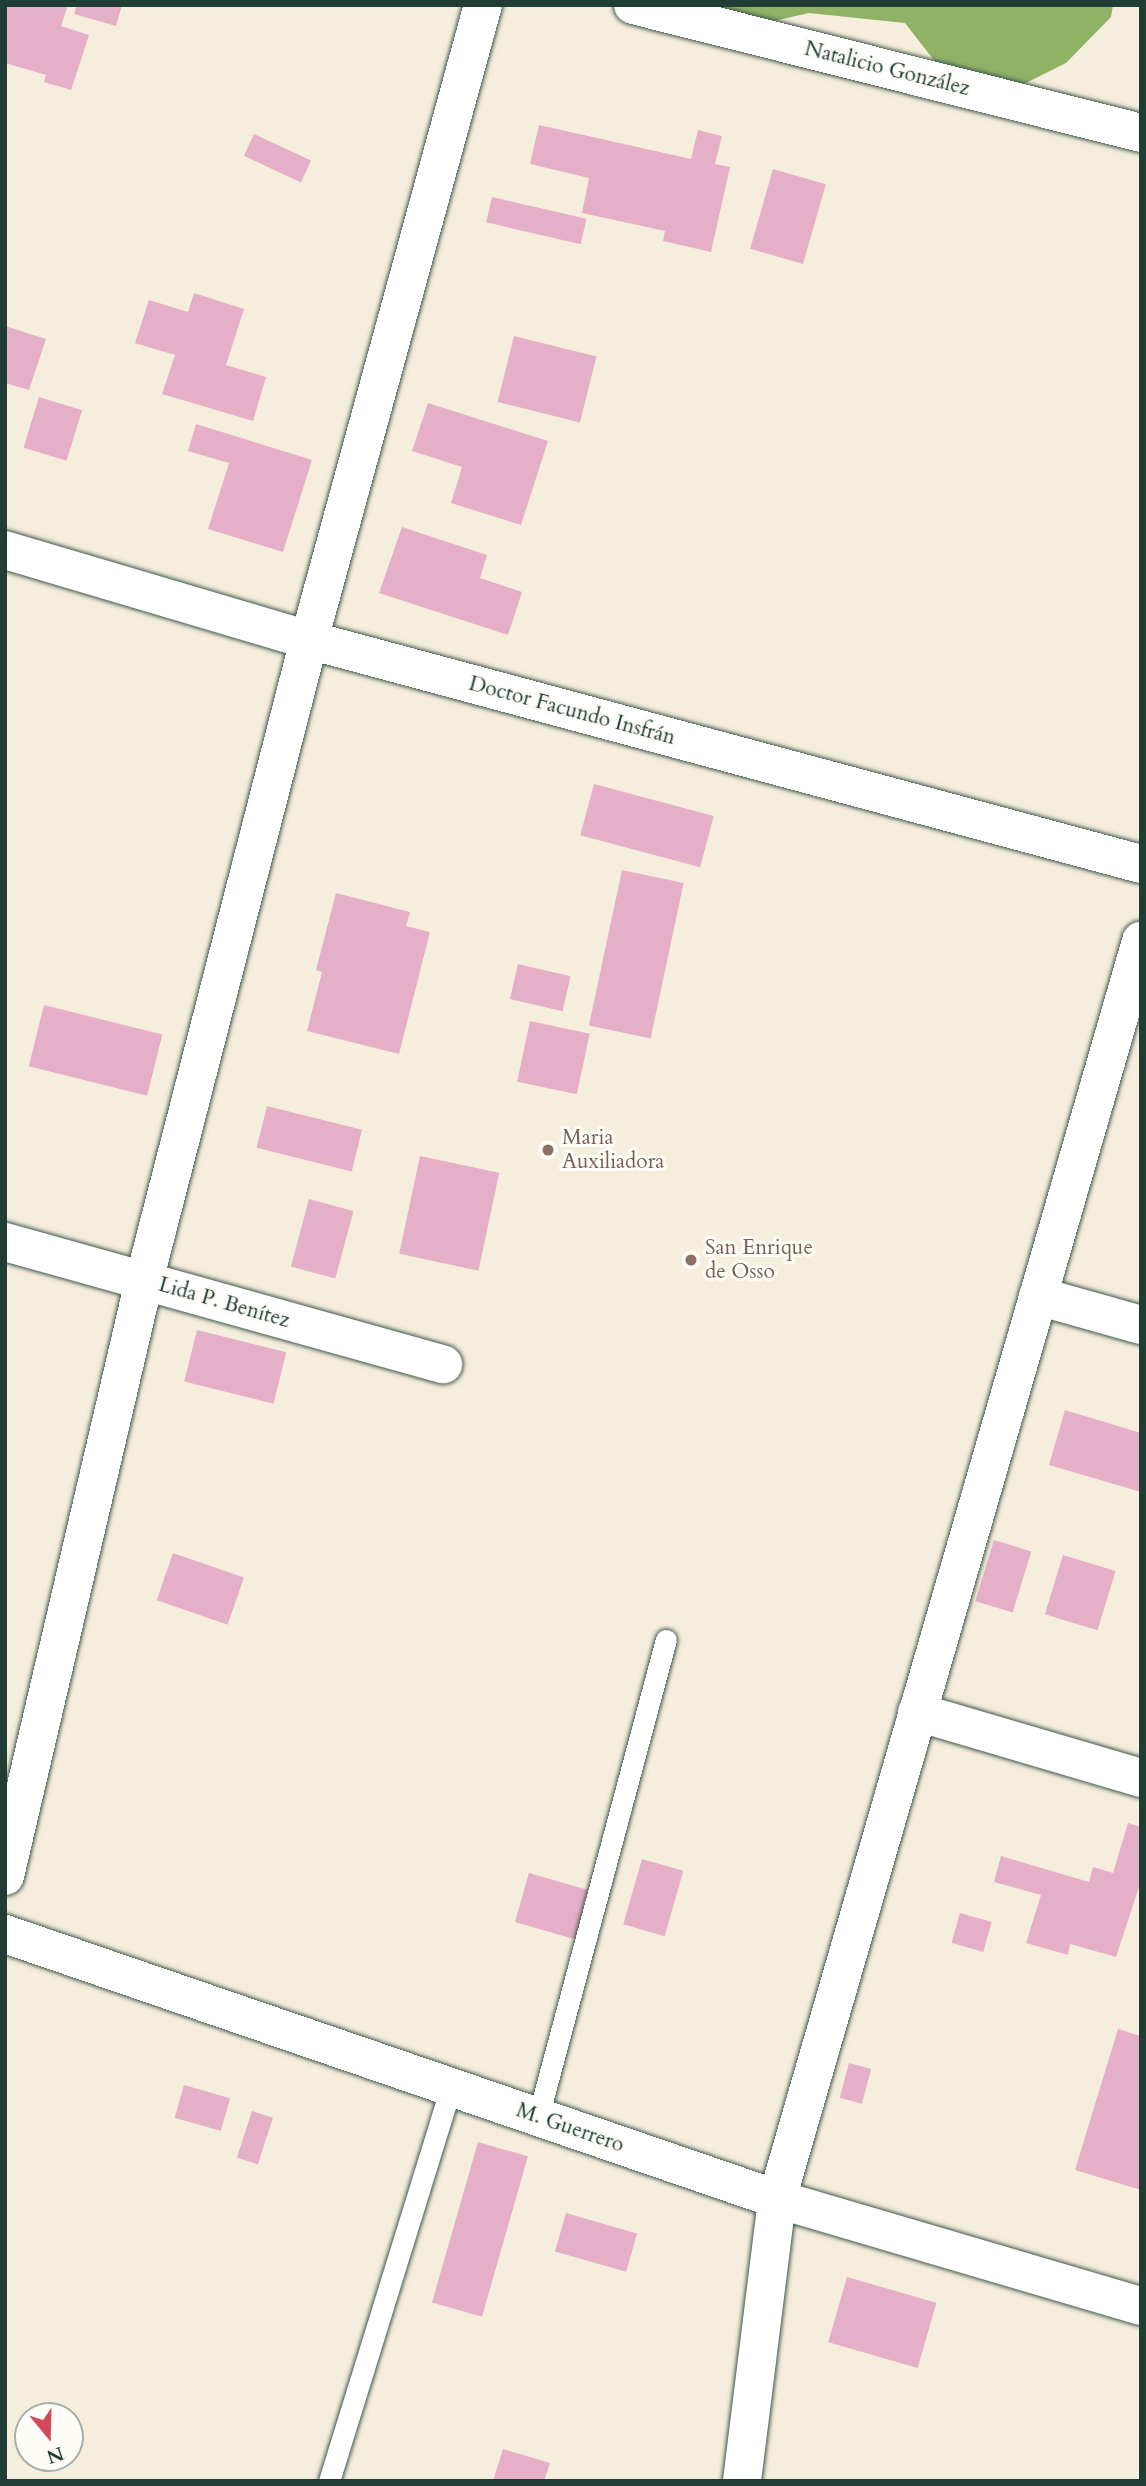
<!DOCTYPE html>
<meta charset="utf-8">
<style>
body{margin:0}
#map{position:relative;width:1146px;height:2486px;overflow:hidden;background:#f6eedd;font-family:Cardo,serif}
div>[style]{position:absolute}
.forest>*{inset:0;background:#90b267}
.building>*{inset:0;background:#e6afc8;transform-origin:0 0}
.roads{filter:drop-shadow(0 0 2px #3f584d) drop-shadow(0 0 2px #3f584d)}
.lane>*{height:21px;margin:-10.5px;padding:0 10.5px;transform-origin:10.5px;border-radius:10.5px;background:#fff}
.street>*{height:38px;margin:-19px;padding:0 19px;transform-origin:19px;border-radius:19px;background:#fff}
.dots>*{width:19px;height:19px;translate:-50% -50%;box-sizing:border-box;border:4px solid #fdfcf7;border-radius:50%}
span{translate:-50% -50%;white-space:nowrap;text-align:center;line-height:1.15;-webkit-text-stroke:6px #fdfcf7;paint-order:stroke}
.street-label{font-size:21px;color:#1f3d34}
.education-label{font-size:21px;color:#785e54}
.left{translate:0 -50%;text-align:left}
.frame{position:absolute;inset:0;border:7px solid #1f3d34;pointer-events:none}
.north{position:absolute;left:14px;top:2402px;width:70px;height:70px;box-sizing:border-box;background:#fdfcf7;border:2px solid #a4b0a9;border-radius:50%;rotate:161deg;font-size:19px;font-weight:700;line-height:28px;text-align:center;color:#1f3d34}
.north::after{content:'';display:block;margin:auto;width:24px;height:32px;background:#d1495b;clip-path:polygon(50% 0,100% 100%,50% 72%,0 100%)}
</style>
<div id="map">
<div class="forest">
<i style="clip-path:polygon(717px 5px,1113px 5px,1111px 17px,1066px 63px,1008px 92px,947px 77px,905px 23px,809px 13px,744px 28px)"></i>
</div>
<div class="building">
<i style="clip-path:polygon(5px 5px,68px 5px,61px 26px,89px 35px,71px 90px,44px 82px,46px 75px,5px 63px)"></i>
<i style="clip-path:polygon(77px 5px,122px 5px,116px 26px,74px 14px)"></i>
<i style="clip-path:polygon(539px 125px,691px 159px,698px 130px,722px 136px,715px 164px,730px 167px,711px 252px,663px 241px,665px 231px,582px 213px,589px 178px,530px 164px)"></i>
<i style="left:254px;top:134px;width:63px;height:24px;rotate:25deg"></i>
<i style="left:773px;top:169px;width:55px;height:83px;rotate:16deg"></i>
<i style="left:492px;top:197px;width:97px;height:26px;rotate:13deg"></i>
<i style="clip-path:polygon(194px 293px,244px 309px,226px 365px,266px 377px,253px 421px,162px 394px,175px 355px,135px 343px,149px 300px,188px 312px)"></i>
<i style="clip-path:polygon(5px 326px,46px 339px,29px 390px,5px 383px)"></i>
<i style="left:514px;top:336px;width:85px;height:68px;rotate:14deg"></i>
<i style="left:39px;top:397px;width:45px;height:53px;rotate:17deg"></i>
<i style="clip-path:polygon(428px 403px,548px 441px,521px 525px,451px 503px,462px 467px,412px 451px)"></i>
<i style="clip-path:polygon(196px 424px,312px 460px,283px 552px,208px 529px,229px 463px,188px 451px)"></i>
<i style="clip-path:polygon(402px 527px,487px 555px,480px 578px,522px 592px,508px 635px,379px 593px)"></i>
<i style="left:594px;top:784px;width:124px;height:53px;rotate:15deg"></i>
<i style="left:622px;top:870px;width:63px;height:159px;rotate:12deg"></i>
<i style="clip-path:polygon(336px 893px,410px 912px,406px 926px,430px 932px,399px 1054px,307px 1031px,322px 972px,316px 970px)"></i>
<i style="left:518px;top:964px;width:54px;height:36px;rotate:13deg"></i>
<i style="left:44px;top:1005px;width:122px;height:63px;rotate:14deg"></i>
<i style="left:530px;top:1021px;width:61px;height:62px;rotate:12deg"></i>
<i style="left:267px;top:1106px;width:98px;height:43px;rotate:14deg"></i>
<i style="left:420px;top:1156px;width:81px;height:100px;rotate:12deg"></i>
<i style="left:309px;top:1199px;width:46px;height:70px;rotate:15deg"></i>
<i style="left:197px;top:1330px;width:92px;height:53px;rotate:14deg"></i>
<i style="clip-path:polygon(1065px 1410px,1141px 1433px,1141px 1492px,1049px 1465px)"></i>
<i style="left:994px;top:1540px;width:39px;height:64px;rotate:17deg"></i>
<i style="left:173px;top:1553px;width:75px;height:50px;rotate:19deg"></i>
<i style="left:1063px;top:1555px;width:55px;height:62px;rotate:17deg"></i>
<i style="clip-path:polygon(1128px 1823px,1141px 1827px,1141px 1881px,1116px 1957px,1070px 1944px,1068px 1955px,1026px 1943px,1041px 1895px,994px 1882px,1001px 1856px,1089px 1882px,1093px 1867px,1113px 1873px)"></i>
<i style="left:642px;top:1859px;width:43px;height:68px;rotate:16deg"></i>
<i style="left:529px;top:1873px;width:64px;height:51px;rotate:16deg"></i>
<i style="left:960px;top:1913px;width:33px;height:31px;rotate:16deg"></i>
<i style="clip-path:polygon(1118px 2029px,1141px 2036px,1141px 2190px,1075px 2170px)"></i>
<i style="left:849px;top:2063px;width:23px;height:36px;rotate:15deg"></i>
<i style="left:184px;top:2085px;width:48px;height:34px;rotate:16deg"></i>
<i style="left:252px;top:2111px;width:22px;height:49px;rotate:18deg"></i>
<i style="left:478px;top:2142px;width:52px;height:167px;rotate:16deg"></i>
<i style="left:566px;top:2213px;width:74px;height:40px;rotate:16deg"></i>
<i style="left:847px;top:2277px;width:93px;height:68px;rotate:16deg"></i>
<i style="clip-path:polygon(503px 2449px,550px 2463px,544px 2481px,493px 2481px)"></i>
</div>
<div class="roads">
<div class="lane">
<i style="left:538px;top:2117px;width:494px;rotate:-75deg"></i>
<i style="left:329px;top:2481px;width:412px;rotate:-72.8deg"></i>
</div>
<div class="street">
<i style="left:633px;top:5px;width:524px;rotate:14.14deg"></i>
<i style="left:5px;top:550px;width:317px;rotate:16.5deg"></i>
<i style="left:309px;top:640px;width:862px;rotate:15.07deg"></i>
<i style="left:5px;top:1242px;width:455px;rotate:15.6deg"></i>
<i style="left:1038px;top:1296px;width:107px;rotate:15.7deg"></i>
<i style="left:917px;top:1712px;width:234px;rotate:16.4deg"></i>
<i style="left:5px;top:1876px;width:611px;rotate:-76.85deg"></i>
<i style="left:144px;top:1281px;width:662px;rotate:-75.56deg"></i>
<i style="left:309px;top:640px;width:658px;rotate:-74.68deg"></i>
<i style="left:5px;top:1934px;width:816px;rotate:18.95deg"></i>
<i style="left:777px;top:2199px;width:379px;rotate:16.4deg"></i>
<i style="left:742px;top:2481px;width:284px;rotate:-82.9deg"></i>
<i style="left:777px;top:2199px;width:1310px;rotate:-73.86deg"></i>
</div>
</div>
<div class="dots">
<i style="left:548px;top:1150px;background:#8d6e63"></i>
<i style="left:691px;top:1260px;background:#8d6e63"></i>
</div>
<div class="street-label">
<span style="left:887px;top:69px;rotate:14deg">Natalicio González</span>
<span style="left:572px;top:711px;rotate:15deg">Doctor Facundo Insfrán</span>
<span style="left:224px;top:1303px;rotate:16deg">Lida P. Benítez</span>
<span style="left:570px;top:2128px;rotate:19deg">M. Guerrero</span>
</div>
<div class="education-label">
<span class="left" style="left:562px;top:1150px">Maria<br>Auxiliadora</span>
<span class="left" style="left:705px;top:1260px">San Enrique<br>de Osso</span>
</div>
<div class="frame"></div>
<div class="north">N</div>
</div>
